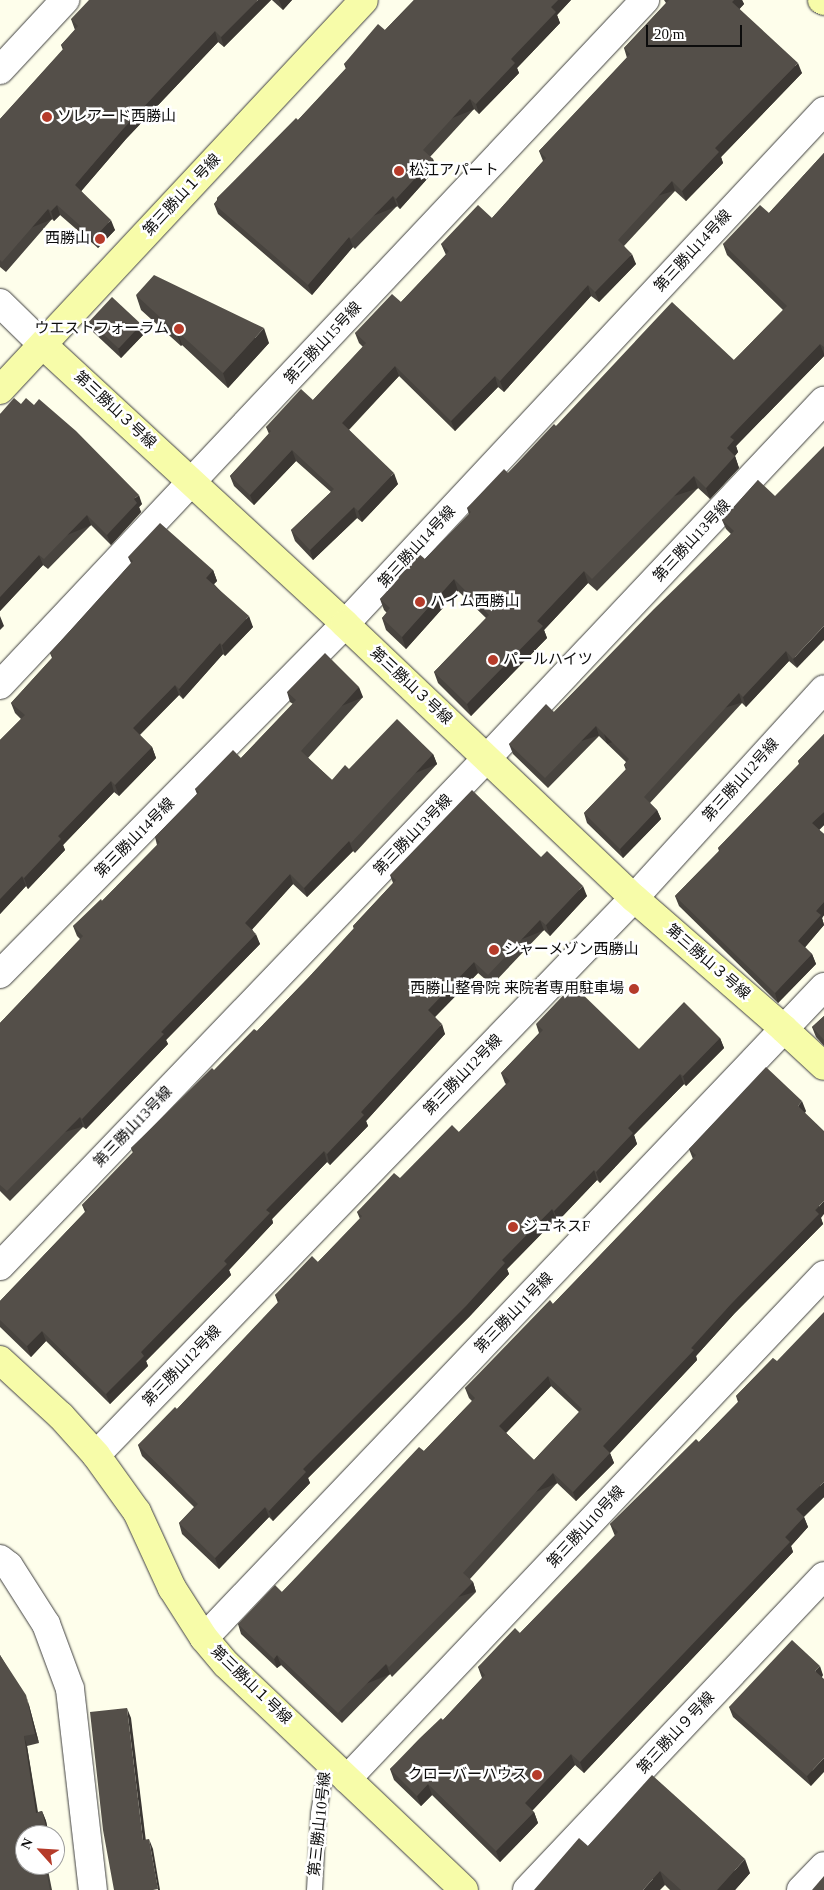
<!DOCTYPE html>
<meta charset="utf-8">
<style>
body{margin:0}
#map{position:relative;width:824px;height:1890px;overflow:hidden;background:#fefeeb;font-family:"Times New Roman","Noto Sans JP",serif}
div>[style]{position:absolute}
.roads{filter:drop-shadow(0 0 1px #3f3f3f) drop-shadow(0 0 1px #3f3f3f)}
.lane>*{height:15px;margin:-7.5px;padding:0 7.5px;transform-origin:7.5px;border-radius:7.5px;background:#fff}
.street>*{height:28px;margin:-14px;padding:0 14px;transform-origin:14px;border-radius:14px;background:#fff}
.secondary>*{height:28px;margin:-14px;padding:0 14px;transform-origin:14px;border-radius:14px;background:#f7fca9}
.wall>*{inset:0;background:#48443f}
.shaded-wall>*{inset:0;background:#3b3733;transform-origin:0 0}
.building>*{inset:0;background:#544f49;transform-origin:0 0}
.dots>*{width:14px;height:14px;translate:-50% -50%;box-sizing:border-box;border:2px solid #fff;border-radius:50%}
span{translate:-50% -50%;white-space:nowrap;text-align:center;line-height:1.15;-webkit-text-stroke:5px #fff;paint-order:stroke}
.poi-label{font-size:15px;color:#0c0c0c}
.left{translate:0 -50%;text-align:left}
.right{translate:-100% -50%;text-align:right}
.street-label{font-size:15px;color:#0c0c0c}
.north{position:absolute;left:15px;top:1825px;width:50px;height:50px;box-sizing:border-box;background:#fff;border:1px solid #9e9e9e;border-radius:50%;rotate:296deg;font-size:14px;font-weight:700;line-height:20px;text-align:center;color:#0c0c0c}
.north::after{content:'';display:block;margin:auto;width:18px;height:22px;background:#b53b2a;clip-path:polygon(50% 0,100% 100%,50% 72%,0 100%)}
.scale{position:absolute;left:646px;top:25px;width:96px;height:22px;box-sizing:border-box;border:2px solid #0c0c0c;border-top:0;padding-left:6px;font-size:15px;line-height:18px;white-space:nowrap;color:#0c0c0c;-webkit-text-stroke:4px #fff;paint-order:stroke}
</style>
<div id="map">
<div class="roads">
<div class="lane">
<i style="left:314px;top:1890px;width:77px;rotate:-87deg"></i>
<i style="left:318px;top:1813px;width:55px;rotate:-80.5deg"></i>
</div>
<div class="street">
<i style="left:0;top:70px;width:96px;rotate:-47.1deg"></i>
<i style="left:0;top:303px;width:60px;rotate:44.3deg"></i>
<i style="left:0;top:685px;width:941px;rotate:-46.72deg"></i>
<i style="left:0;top:974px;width:491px;rotate:-45.4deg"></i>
<i style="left:345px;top:624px;width:702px;rotate:-46.96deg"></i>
<i style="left:0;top:1266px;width:704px;rotate:-46.21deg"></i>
<i style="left:487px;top:758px;width:491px;rotate:-46.7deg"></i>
<i style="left:96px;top:1455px;width:774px;rotate:-45.99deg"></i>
<i style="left:634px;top:898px;width:282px;rotate:-47.7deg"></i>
<i style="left:0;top:1559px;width:11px;rotate:38deg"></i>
<i style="left:9px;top:1566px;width:69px;rotate:57.5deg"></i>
<i style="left:46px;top:1624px;width:69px;rotate:69.7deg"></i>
<i style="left:70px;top:1689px;width:202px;rotate:83.5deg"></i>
<i style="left:204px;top:1638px;width:899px;rotate:-46.4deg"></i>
<i style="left:347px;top:1779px;width:694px;rotate:-46.58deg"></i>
<i style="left:527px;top:1890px;width:432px;rotate:-46.6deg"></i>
<i style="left:801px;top:1890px;width:33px;rotate:-46deg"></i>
</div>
<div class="secondary">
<i style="left:822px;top:0;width:2px;rotate:27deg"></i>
<i style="left:43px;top:345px;width:411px;rotate:42.7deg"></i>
<i style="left:345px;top:624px;width:398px;rotate:43.5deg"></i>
<i style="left:634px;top:898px;width:199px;rotate:41.1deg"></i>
<i style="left:784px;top:1029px;width:54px;rotate:42.8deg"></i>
<i style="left:0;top:390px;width:533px;rotate:-46.97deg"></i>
<i style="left:0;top:1360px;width:83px;rotate:42.6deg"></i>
<i style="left:61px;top:1416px;width:52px;rotate:48.1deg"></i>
<i style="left:96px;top:1455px;width:70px;rotate:54.3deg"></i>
<i style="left:137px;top:1512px;width:84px;rotate:65.3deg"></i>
<i style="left:172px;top:1588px;width:59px;rotate:57.4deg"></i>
<i style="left:204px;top:1638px;width:34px;rotate:50deg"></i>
<i style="left:226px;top:1664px;width:328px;rotate:43.5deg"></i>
</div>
</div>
<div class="wall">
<i style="clip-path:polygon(271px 0,224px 47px,218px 42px,126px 139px,81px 191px,115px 230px,98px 248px,60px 215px,54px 221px,52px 219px,6px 272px,0 267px,0 119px,63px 50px,61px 45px,75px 30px,71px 19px)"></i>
<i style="clip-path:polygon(272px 0,292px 0,283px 10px)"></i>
<i style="clip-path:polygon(414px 0,571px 0,557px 15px,560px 23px,517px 68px,519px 73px,479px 114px,474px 109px,430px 157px,433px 159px,436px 169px,400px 209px,397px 206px,355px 249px,353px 247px,312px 295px,218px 214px,214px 204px,217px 200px,217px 198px,298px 120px,346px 69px,344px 64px,385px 30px)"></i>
<i style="clip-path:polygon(664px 0,742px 0,744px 4px,739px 9px,802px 73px,721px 157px,723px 163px,686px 201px,675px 191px,624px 246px,636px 264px,599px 302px,591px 296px,504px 392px,498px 387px,455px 431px,399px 376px,349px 430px,398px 484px,362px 522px,357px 518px,313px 560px,295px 541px,291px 530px,331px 492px,296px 461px,254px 505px,234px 486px,230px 476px,269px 434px,266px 427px,313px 400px,363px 347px,359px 343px,355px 333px,401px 302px,446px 255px,441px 244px,492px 218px,543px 161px,539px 151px,627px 58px,624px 48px,666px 3px)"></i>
<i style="clip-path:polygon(824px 153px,824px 356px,736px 446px,738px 452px,735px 456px,739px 468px,710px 499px,698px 488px,597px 591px,588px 583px,544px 630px,547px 638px,471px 716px,438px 683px,434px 672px,486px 618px,458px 591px,406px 649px,386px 630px,382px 618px,387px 613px,384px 610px,380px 599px,425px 559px,469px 514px,467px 508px,508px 473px,556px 426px,734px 360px,742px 352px,783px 310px,727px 255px,723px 244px,769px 213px)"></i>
<i style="clip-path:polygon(136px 295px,269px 343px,228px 388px,182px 345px,181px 346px,141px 310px)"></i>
<i style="clip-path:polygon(89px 321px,144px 334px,121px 358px,92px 331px)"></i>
<i style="clip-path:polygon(21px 404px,142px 504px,139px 507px,141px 512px,111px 545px,91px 525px,48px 569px,43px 565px,0 611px,0 414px)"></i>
<i style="clip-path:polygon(758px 480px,797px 668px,789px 661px,746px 707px,742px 703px,650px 803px,657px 810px,661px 819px,623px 858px,587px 823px,584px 813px,626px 770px,624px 765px,626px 762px,599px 736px,548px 788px,513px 754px,509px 744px,554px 712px,731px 534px,726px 529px,722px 520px)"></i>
<i style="clip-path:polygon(128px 557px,213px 570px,217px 581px,214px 584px,253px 627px,225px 656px,223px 654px,183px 699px,179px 695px,140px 735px,152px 747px,156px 758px,119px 796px,114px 792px,63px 845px,65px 850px,28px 889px,26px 886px,0 914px,0 740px,21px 719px,15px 713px,11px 703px,52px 658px,50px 653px,131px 563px)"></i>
<i style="clip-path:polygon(287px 692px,363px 697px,308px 758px,332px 780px,349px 769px,433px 754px,437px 764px,355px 853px,353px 851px,307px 897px,293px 884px,252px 929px,260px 944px,166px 1040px,168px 1044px,86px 1129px,83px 1127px,10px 1201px,0 1191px,0 1023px,80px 939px,77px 936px,73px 926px,102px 901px,157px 845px,155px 837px,197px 794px,195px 789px,241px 758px,293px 704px,290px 702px)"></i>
<i style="clip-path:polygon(824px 734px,824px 825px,819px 830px,824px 834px,824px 915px,822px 918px,824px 925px,805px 947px,812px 954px,816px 964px,778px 1003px,679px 906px,675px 896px,719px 851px,718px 848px,799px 764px,798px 761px)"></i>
<i style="clip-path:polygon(541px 857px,587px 896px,550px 936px,544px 930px,492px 985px,478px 973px,435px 1017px,445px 1034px,366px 1121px,368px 1126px,330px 1165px,327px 1162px,272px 1219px,273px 1223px,229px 1270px,231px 1275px,146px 1361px,148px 1366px,110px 1404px,46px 1341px,31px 1357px,0 1327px,0 1301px,85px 1212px,82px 1205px,133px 1153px,131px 1148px,257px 1031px,309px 977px,354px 929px,353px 926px,393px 883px,390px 875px)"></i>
<i style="clip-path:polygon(824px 1016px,824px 1046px,816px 1037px,812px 1027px)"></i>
<i style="clip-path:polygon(536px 1024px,639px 1049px,720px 1038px,724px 1048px,686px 1086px,684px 1084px,634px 1135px,637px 1144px,600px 1183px,597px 1180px,558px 1221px,556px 1219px,507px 1269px,509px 1274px,470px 1316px,308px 1478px,310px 1483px,273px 1521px,269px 1517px,219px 1569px,182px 1534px,179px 1523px,194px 1507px,142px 1456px,138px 1445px,177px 1409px,278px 1303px,275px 1295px,318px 1262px,360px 1219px,357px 1212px,459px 1132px,506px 1084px,505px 1083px,501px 1073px,539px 1033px)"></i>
<i style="clip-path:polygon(evenodd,806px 1111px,805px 1113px,821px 1218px,823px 1224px,734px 1314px,696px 1356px,697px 1360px,610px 1453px,614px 1463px,576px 1501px,557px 1483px,470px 1579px,473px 1582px,476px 1592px,392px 1677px,390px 1674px,342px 1723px,281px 1665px,277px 1668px,241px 1634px,238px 1624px,282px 1592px,424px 1451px,472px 1401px,469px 1398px,465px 1388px,553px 1304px,693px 1159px,689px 1149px,806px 1111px,551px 1386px,579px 1412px,534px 1460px,506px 1433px,551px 1386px)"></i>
<i style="clip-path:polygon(773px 1358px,824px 1497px,804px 1517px,808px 1527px,791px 1546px,793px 1552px,584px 1773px,575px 1765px,532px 1811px,534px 1812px,538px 1823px,500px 1862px,432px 1795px,421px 1806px,394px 1780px,390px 1769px,443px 1720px,482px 1678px,478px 1667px,520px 1633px,615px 1536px,610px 1524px,699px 1442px,738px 1402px,736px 1396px)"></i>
<i style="clip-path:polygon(0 1655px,29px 1705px,39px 1743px,27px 1746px,38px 1812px,42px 1811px,46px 1821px,49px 1835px,25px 1835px,25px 1865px,47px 1865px,52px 1890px,0 1890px)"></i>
<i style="clip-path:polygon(823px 1675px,822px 1677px,811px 1786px,733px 1717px,729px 1707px)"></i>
<i style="clip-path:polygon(588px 1846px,750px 1873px,735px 1890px,670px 1890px,665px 1885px)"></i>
</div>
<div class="shaded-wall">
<i style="clip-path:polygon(258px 0,271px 0,224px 47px,221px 37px)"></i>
<i style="clip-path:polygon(279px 0,292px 0,283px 10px)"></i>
<i style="clip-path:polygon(558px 0,571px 0,557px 15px,560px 23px,517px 68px,519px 73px,479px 114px,476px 104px,511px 59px,551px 7px)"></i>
<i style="clip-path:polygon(734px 0,742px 0,744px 4px,736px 13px,732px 2px)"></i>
<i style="clip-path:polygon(215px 31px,218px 42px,126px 139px,78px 195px,75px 185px,123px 129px)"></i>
<i style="clip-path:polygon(798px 63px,802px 73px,721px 157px,723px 163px,686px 201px,682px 191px,715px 148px)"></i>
<i style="left:470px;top:99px;width:11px;height:69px;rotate:68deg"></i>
<i style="clip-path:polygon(433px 159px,436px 169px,400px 209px,396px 199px)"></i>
<i style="left:672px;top:181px;width:10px;height:80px;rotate:73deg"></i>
<i style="left:393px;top:196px;width:11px;height:60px;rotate:68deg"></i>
<i style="clip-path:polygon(57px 205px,60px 215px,54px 221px,51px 211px)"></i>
<i style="left:48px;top:209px;width:11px;height:70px;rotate:68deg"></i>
<i style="clip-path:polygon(111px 220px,115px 230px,98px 248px,94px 238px)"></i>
<i style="clip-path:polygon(349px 237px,353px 247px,312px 295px,308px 285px)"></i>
<i style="clip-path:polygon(632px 254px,636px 264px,599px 302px,595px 292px)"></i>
<i style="clip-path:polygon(588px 285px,591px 296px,504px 392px,500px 381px)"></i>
<i style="clip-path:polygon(141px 324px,144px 334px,121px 358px,118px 348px)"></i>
<i style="clip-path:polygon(264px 328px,269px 343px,228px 388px,223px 373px)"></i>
<i style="left:177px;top:331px;width:15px;height:1px;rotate:70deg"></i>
<i style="clip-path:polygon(820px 344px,824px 354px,824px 356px,736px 446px,738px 452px,731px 460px,727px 448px,730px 437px)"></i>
<i style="clip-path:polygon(395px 366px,399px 376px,345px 433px,342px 423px)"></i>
<i style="clip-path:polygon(495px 376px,498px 387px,455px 431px,451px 421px)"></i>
<i style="clip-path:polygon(292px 450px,296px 461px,254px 505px,250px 495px)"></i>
<i style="clip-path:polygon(735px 456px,739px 468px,710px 499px,706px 488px)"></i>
<i style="clip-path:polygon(394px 473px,398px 484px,362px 522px,358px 511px)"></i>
<i style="left:694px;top:476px;width:13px;height:145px;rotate:72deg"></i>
<i style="clip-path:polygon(139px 495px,142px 504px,139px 507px,141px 512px,111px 545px,107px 535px,134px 499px)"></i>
<i style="clip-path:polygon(354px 507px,357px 518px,313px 560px,310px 550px)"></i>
<i style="left:87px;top:515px;width:11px;height:62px;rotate:68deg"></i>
<i style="clip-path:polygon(39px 555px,43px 565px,0 611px,0 597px)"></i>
<i style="clip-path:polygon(213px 570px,217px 581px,210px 588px,206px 578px)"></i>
<i style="clip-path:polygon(584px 571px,588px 583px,544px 630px,547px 638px,471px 716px,467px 704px,537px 621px)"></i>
<i style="clip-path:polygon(454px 579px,458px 591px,406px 649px,402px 637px)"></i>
<i style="clip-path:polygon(0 616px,4px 626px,0 630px)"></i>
<i style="clip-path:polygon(249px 616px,253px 627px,225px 656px,222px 645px)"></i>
<i style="clip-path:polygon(824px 626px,824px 640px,797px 668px,793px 659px)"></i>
<i style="clip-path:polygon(220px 643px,223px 654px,183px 699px,179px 689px)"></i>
<i style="clip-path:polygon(786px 651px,789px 661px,746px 707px,743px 697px)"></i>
<i style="clip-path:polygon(175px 685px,179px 695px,136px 738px,133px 728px)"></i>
<i style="left:359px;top:687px;width:11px;height:86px;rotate:68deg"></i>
<i style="left:739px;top:693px;width:10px;height:141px;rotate:73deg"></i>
<i style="left:596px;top:726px;width:10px;height:73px;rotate:73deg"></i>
<i style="clip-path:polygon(152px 747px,156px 758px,119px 796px,115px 785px)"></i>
<i style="left:433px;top:754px;width:11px;height:121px;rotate:68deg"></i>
<i style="clip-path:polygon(111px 781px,114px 792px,63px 845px,65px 850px,28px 889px,24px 878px,58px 836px)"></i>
<i style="clip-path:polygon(657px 810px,661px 819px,623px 858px,620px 849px)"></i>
<i style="clip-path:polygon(824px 812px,824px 825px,816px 833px,812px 823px)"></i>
<i style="clip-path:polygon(349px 841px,353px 851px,307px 897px,304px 888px)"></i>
<i style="clip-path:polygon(290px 874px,293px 884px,249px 933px,245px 923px)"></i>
<i style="clip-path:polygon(22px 876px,26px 886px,0 914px,0 899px)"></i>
<i style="clip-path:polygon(583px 886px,587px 896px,550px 936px,546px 925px)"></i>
<i style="clip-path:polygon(824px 902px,824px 915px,822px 918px,824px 925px,802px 951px,798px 941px,816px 911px)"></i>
<i style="left:540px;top:920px;width:11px;height:76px;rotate:68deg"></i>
<i style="clip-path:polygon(256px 934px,260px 944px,166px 1040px,168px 1044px,86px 1129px,82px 1119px,161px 1032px)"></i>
<i style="clip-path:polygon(812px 954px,816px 964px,778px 1003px,775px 993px)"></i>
<i style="clip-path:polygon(474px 962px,478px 973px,431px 1021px,428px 1010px)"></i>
<i style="clip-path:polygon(442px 1024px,445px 1034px,366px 1121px,368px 1126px,330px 1165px,327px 1154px,361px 1112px)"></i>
<i style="clip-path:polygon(720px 1038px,724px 1048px,686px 1086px,683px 1076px)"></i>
<i style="clip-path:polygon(680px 1074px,684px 1084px,634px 1135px,637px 1144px,600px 1183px,596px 1172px,628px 1128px)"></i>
<i style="clip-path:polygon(802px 1101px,806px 1111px,802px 1116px,798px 1106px)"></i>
<i style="left:80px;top:1117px;width:10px;height:104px;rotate:73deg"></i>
<i style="clip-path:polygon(324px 1151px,327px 1162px,272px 1219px,273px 1223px,229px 1270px,231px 1275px,146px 1361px,148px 1366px,110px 1404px,106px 1394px,141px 1352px,224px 1261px,266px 1210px)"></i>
<i style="clip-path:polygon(594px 1170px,597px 1180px,558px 1221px,554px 1211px)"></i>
<i style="clip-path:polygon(824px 1201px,824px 1214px,821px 1218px,823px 1224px,734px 1314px,696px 1356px,697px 1360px,607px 1456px,603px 1446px)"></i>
<i style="clip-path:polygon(552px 1209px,556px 1219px,507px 1269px,509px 1274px,470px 1316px,308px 1478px,310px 1483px,273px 1521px,269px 1511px,303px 1469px,502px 1260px)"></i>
<i style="clip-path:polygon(42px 1331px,46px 1341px,31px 1357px,27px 1346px)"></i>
<i style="clip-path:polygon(548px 1376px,551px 1386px,503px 1436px,499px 1426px)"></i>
<i style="clip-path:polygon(610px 1453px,614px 1463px,576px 1501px,573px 1492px)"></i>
<i style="left:553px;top:1473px;width:11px;height:135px;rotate:68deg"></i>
<i style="clip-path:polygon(824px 1482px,824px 1497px,800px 1520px,796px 1509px)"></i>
<i style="clip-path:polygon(265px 1507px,269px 1517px,219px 1569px,215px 1558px)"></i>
<i style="clip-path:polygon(804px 1517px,808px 1527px,791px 1546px,793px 1552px,584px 1773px,580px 1762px)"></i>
<i style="left:473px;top:1582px;width:10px;height:120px;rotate:73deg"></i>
<i style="clip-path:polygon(277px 1655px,281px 1665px,277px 1668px,274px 1659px)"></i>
<i style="left:386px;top:1664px;width:11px;height:69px;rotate:68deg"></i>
<i style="clip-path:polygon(820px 1666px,823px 1675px,819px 1680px,815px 1671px)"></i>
<i style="clip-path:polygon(26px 1695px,29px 1705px,39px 1743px,35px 1734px)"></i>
<i style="clip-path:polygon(127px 1708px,131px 1718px,147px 1850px,143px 1840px)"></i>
<i style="clip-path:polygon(24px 1736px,27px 1746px,39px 1823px,36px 1813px)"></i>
<i style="clip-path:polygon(571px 1754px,575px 1765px,529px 1814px,525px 1803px)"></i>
<i style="clip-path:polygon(824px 1758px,824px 1772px,811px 1786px,807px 1776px)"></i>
<i style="clip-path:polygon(428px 1784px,432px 1795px,421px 1806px,417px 1796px)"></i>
<i style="clip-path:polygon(42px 1811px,46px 1821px,49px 1835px,48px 1835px)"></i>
<i style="clip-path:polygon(534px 1812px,538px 1823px,500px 1862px,496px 1851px)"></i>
<i style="clip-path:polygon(149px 1839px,153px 1849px,160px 1890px,158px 1890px)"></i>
<i style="clip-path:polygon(745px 1859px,750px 1873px,735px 1890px,717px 1890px)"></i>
<i style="left:45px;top:1865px;width:2px;height:25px"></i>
<i style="clip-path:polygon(660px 1871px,665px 1885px,660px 1890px,643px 1890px)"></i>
</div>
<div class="building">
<i style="clip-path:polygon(89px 0,258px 0,221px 37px,215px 31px,123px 129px,75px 185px,111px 220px,94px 238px,57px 205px,51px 211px,48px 209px,2px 262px,0 260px,0 119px,64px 48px,61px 45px,78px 26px,71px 19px)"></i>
<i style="clip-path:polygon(414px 0,558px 0,551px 7px,556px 12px,511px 59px,515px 63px,476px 104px,470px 99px,423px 150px,433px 159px,396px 199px,393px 196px,351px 239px,349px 237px,308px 285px,214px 204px,218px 200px,217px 198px,296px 118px,298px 120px,347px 67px,344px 64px,378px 24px,385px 30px)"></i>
<i style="clip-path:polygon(669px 0,734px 0,732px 2px,798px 63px,715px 148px,719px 152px,682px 191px,672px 181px,618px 240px,632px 254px,595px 292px,588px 285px,500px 381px,495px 376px,451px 421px,395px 366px,342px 423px,394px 473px,358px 511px,354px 507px,310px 550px,291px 530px,334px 489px,292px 450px,250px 495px,230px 476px,271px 431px,266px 427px,301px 389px,313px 400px,366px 343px,355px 333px,392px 294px,401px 302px,449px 251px,441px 244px,478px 205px,492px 218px,546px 158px,539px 151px,630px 54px,624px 48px)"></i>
<i style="clip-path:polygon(824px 153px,824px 347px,820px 344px,730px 437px,734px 440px,727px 448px,735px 456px,706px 488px,694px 476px,592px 579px,584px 571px,537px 621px,543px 626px,467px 704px,434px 672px,489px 615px,454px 579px,402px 637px,382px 618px,390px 608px,380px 599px,399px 578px,397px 575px,418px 553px,425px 559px,471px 512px,467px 508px,504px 469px,508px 473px,554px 424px,556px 426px,672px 302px,734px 360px,742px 352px,787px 306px,723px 244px,760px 205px,769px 213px)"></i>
<i style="clip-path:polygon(154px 275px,264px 328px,223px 373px,177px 331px,176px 332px,136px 295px)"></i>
<i style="left:112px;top:297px;width:40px;height:33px;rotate:43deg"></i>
<i style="clip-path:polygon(14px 398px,21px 404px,26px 398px,34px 405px,39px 399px,76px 431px,139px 495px,134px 499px,137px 503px,107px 535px,87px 515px,44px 559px,39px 555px,0 597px,0 414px)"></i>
<i style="clip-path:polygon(824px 446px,824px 626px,793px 659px,786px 651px,743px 697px,739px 693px,644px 797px,657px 810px,620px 849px,584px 813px,627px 768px,624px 765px,629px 759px,596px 726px,545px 778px,509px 744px,546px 704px,554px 712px,654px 609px,734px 531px,722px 520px,758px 480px,775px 496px)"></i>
<i style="clip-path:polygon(160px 523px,213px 570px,206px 578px,249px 616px,222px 645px,220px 643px,179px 689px,175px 685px,133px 728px,152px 747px,115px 785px,111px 781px,58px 836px,61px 839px,24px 878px,22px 876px,0 899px,0 740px,25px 715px,11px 703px,53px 657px,50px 653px,133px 561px,128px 557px)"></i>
<i style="clip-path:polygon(325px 653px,359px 687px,301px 751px,332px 780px,345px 765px,349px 769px,397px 719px,433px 754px,351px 843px,349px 841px,304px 888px,290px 874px,245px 923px,256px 934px,161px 1032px,164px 1034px,82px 1119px,80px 1117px,7px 1191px,0 1185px,0 1023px,83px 936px,73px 926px,101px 899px,102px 901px,160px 842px,155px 837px,199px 792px,195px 789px,233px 750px,241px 758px,296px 700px,287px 692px)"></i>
<i style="clip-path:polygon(824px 734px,824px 812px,812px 823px,824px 834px,824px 902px,816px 911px,821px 915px,798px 941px,812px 954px,775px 993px,675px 896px,720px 850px,718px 848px,800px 763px,798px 761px)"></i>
<i style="clip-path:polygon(472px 790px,541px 857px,547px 851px,583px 886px,546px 925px,540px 920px,488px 975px,474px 962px,428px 1010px,442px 1024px,361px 1112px,364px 1115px,327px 1154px,324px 1151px,266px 1210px,270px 1213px,224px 1261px,227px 1264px,141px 1352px,144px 1356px,106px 1394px,42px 1331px,27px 1346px,0 1320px,0 1301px,87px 1210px,82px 1205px,134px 1151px,131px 1148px,212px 1068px,214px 1070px,254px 1029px,257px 1031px,309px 977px,354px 928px,353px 926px,396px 880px,390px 875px)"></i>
<i style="clip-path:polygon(573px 985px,639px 1049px,684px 1002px,720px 1038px,683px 1076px,680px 1074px,628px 1128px,633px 1133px,596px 1172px,594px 1170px,554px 1211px,552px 1209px,502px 1260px,505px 1263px,466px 1306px,303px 1469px,306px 1472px,269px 1511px,265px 1507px,215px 1558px,179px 1523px,198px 1504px,138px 1445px,175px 1407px,177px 1409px,280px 1300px,275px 1295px,312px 1256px,318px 1262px,362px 1216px,357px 1212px,394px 1173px,400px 1178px,452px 1125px,459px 1132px,510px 1081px,501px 1073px,543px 1030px,536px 1024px)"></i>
<i style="clip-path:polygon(824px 1016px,824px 1040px,812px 1027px)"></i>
<i style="clip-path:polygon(evenodd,766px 1067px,802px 1101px,798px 1106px,824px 1131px,824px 1201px,815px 1210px,819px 1214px,731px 1304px,691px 1348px,694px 1350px,603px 1446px,610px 1453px,573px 1492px,553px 1473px,463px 1573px,473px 1582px,389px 1667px,386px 1664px,338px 1713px,277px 1655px,274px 1659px,238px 1624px,275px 1585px,282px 1592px,419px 1447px,424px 1451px,475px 1398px,465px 1388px,550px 1300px,553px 1304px,696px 1155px,689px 1149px,766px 1067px,548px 1376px,582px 1409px,534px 1460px,499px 1426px,548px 1376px)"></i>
<i style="clip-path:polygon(824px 1312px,824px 1482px,796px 1509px,804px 1517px,785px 1537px,790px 1542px,580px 1762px,571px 1754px,525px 1803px,534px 1812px,496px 1851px,428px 1784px,417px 1796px,390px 1769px,420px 1738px,441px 1718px,443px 1720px,485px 1675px,478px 1667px,515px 1628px,520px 1633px,618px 1532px,610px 1524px,696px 1439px,699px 1442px,740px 1400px,736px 1396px,773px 1358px,777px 1361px)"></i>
<i style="clip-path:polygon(792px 1640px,820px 1666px,815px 1671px,824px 1679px,824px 1758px,807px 1776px,729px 1707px)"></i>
<i style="clip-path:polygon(0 1655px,26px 1695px,35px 1734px,24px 1736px,36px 1813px,42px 1811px,48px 1835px,25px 1835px,25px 1865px,45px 1865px,50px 1890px,0 1890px)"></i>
<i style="clip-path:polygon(127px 1708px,143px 1840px,149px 1839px,158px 1889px,153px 1890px,114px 1890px,103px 1830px,90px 1712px)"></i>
<i style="clip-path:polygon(652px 1775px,745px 1859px,717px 1890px,681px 1890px,660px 1871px,643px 1890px,534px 1890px,579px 1838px,588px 1846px)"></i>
<i style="clip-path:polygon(824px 1876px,824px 1890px,812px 1890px)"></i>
</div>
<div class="dots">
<i style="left:47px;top:117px;background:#b53b2a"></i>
<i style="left:399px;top:171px;background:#b53b2a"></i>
<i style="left:100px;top:239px;background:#b53b2a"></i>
<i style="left:179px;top:329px;background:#b53b2a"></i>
<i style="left:420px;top:602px;background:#b53b2a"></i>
<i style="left:493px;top:660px;background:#b53b2a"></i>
<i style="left:494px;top:950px;background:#b53b2a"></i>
<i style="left:634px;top:989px;background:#b53b2a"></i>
<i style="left:513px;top:1227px;background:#b53b2a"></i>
<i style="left:537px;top:1775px;background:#b53b2a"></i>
</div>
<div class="poi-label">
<span class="left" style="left:57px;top:117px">ソレアード西勝山</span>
<span class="left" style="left:409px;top:171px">松江アパート</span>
<span class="right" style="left:90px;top:239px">西勝山</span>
<span class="right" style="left:169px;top:329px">ウエストフォーラム</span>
<span class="left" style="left:430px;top:602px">ハイム西勝山</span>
<span class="left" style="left:503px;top:660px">パールハイツ</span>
<span class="left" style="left:504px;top:950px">シャーメゾン西勝山</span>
<span class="right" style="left:624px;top:989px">西勝山整骨院 来院者専用駐車場</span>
<span class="left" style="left:523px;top:1227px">ジュネスF</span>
<span class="right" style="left:527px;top:1775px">クローバーハウス</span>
</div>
<div class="street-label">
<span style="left:182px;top:195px;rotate:-47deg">第三勝山１号線</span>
<span style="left:693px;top:251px;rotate:-47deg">第三勝山14号線</span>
<span style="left:323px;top:343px;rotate:-47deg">第三勝山15号線</span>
<span style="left:115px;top:410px;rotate:43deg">第三勝山３号線</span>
<span style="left:692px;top:541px;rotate:-47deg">第三勝山13号線</span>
<span style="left:417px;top:547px;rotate:-47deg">第三勝山14号線</span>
<span style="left:411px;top:686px;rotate:43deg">第三勝山３号線</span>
<span style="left:741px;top:780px;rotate:-48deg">第三勝山12号線</span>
<span style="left:413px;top:835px;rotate:-46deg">第三勝山13号線</span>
<span style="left:135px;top:838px;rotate:-45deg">第三勝山14号線</span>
<span style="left:708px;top:962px;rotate:41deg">第三勝山３号線</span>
<span style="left:463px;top:1075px;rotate:-46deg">第三勝山12号線</span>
<span style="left:133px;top:1127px;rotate:-46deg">第三勝山13号線</span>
<span style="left:514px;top:1313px;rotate:-46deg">第三勝山11号線</span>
<span style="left:182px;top:1366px;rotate:-46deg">第三勝山12号線</span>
<span style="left:586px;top:1527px;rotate:-47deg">第三勝山10号線</span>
<span style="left:251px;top:1685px;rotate:44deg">第三勝山１号線</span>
<span style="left:676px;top:1733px;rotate:-47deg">第三勝山９号線</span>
<span style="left:320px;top:1824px;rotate:-84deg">第三勝山10号線</span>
</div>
<div class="north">N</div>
<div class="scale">20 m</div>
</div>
